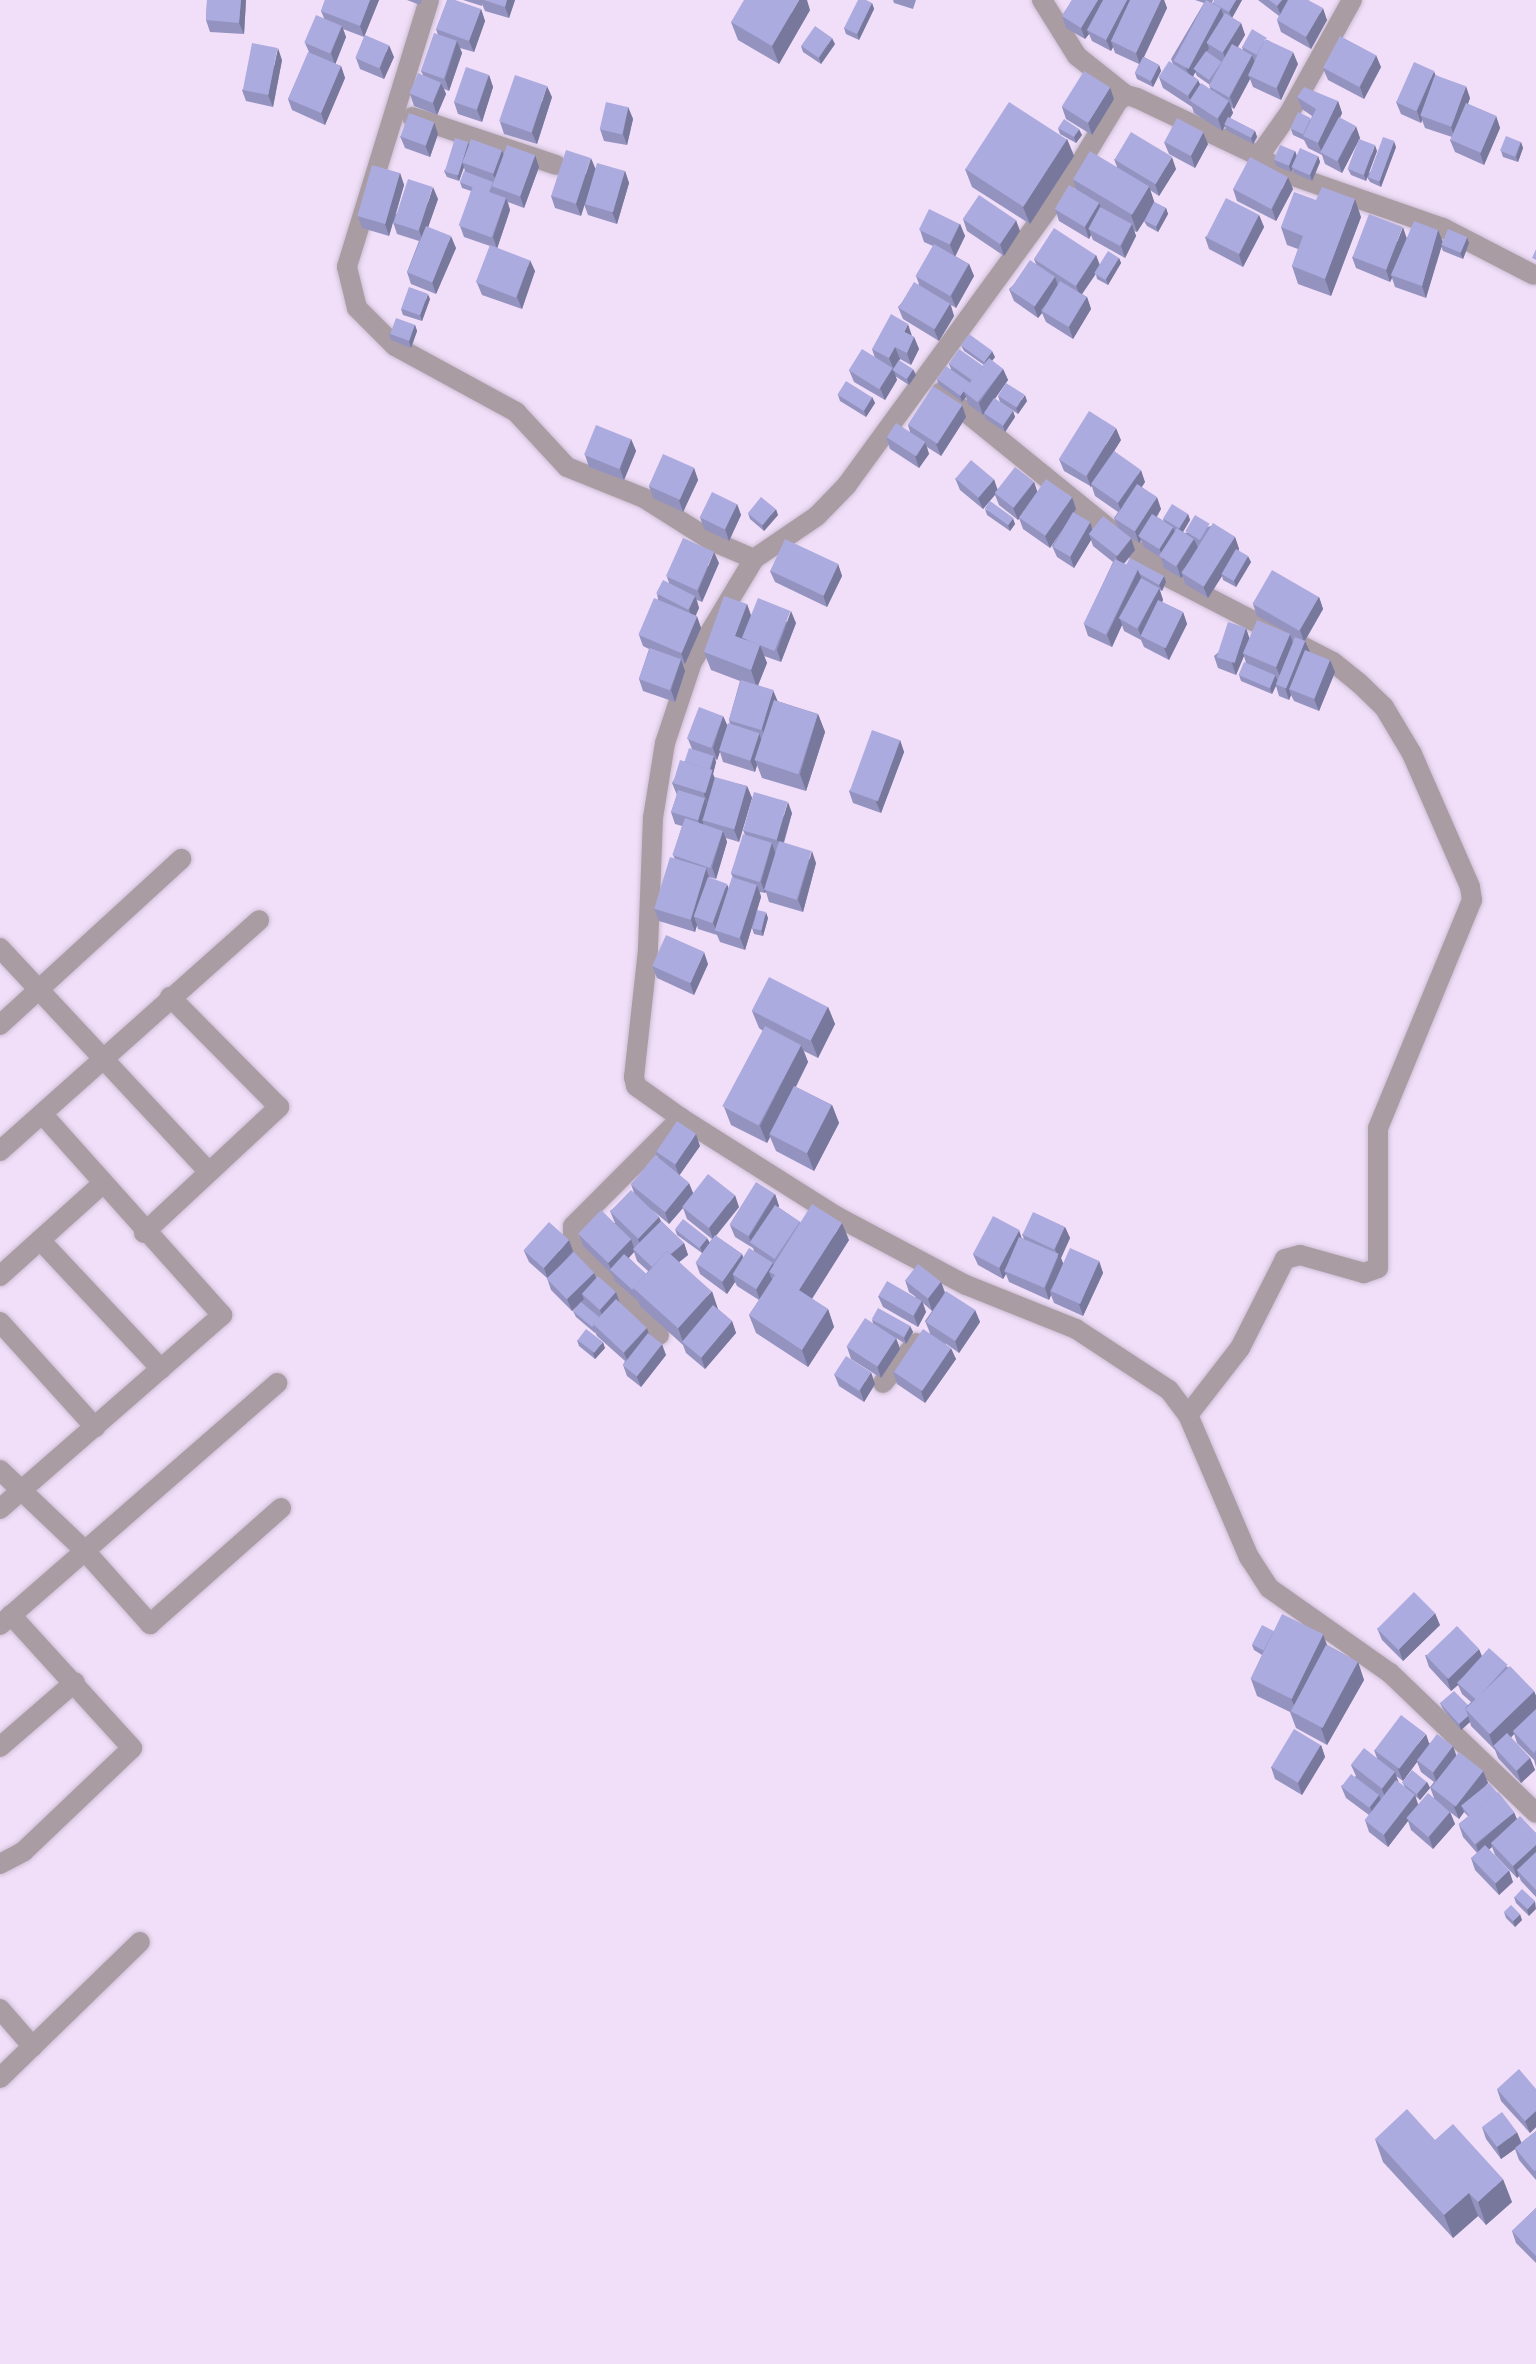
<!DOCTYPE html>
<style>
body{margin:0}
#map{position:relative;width:1536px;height:2364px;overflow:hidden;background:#f1dff9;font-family:Lato,sans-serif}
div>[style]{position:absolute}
.roads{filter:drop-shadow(0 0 2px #ccbdd4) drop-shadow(0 0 2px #ccbdd4)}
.minor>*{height:20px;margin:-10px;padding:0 10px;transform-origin:10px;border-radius:10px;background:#a99ca3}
.wall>*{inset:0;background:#9493c0}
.shaded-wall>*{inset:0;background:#78789c}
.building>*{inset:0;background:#acabdf;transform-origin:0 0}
span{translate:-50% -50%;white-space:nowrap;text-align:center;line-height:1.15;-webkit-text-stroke:6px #f1dff9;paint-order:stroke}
</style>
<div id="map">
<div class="roads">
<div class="minor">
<i style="left:429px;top:0;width:279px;rotate:107.1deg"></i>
<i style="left:347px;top:267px;width:42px;rotate:76.3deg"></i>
<i style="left:357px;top:308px;width:54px;rotate:45deg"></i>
<i style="left:395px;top:346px;width:138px;rotate:28.6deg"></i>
<i style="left:516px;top:412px;width:75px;rotate:47.2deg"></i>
<i style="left:567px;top:467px;width:83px;rotate:21.9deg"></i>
<i style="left:644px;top:498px;width:80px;rotate:32.3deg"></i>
<i style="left:712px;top:541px;width:46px;rotate:23.2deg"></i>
<i style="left:1042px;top:0;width:66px;rotate:58deg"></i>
<i style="left:1077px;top:56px;width:63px;rotate:38.5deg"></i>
<i style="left:1352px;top:0;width:128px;rotate:119deg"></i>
<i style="left:1290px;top:112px;width:54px;rotate:125.2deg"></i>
<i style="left:1259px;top:156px;width:135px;rotate:-154.6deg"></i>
<i style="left:1137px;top:98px;width:11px;rotate:-165deg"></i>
<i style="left:1126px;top:95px;width:10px;rotate:143deg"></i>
<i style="left:1118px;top:101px;width:83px;rotate:121.2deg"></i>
<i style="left:1075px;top:172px;width:387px;rotate:126.1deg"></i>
<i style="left:847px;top:485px;width:43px;rotate:134.1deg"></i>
<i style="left:817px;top:516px;width:76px;rotate:145.7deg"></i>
<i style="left:754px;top:559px;width:120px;rotate:121deg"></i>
<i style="left:692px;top:662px;width:85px;rotate:108.4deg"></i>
<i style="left:665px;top:743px;width:76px;rotate:99.1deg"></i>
<i style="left:653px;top:818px;width:132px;rotate:92.2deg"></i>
<i style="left:648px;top:950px;width:128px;rotate:96.3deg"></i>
<i style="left:634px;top:1077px;width:9px;rotate:77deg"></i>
<i style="left:636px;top:1086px;width:55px;rotate:35.4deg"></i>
<i style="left:681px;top:1118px;width:183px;rotate:32.3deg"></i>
<i style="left:836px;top:1216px;width:147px;rotate:28deg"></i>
<i style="left:966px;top:1285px;width:118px;rotate:21.8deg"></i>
<i style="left:1076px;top:1329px;width:111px;rotate:33.3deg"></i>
<i style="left:1169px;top:1390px;width:31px;rotate:53deg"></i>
<i style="left:1188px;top:1415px;width:155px;rotate:66.8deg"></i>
<i style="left:1249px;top:1557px;width:37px;rotate:57deg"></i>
<i style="left:1269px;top:1588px;width:148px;rotate:35.1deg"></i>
<i style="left:1390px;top:1673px;width:202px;rotate:43.8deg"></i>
<i style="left:412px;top:117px;width:152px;rotate:18.4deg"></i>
<i style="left:1259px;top:156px;width:28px;rotate:35deg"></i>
<i style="left:1282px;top:172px;width:170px;rotate:19.2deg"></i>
<i style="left:1443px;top:228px;width:102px;rotate:27.3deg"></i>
<i style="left:941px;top:392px;width:295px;rotate:39.1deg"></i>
<i style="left:1170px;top:578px;width:183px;rotate:27.3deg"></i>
<i style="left:1333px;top:662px;width:32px;rotate:39deg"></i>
<i style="left:1358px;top:682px;width:36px;rotate:44deg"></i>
<i style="left:1384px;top:707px;width:55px;rotate:59.2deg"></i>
<i style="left:1412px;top:754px;width:145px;rotate:66.4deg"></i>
<i style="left:1470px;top:887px;width:13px;rotate:81deg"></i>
<i style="left:1472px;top:900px;width:247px;rotate:112.4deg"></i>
<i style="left:1378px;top:1128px;width:140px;rotate:90deg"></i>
<i style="left:1378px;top:1268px;width:15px;rotate:160deg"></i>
<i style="left:1364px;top:1273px;width:66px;rotate:-164.3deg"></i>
<i style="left:1300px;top:1255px;width:16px;rotate:165deg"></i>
<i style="left:1285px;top:1259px;width:100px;rotate:116.8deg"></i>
<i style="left:1240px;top:1348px;width:85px;rotate:127.8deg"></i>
<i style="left:0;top:948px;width:306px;rotate:47deg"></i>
<i style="left:0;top:1025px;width:246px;rotate:-42.5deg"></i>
<i style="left:0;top:1151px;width:347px;rotate:-41.7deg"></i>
<i style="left:144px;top:1233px;width:185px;rotate:-43deg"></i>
<i style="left:279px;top:1107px;width:155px;rotate:-134.7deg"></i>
<i style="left:40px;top:1240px;width:177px;rotate:46.8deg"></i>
<i style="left:0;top:1276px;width:136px;rotate:-42deg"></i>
<i style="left:0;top:1322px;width:142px;rotate:47.9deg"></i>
<i style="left:659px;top:1335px;width:131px;rotate:-131deg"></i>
<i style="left:573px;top:1236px;width:10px;rotate:-90deg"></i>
<i style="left:573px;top:1226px;width:153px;rotate:-45deg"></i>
<i style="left:883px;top:1383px;width:52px;rotate:-50.5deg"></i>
<i style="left:0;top:1470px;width:117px;rotate:43.6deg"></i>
<i style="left:85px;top:1551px;width:98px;rotate:48.3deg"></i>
<i style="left:150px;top:1624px;width:175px;rotate:-41.5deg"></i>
<i style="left:0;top:1509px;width:295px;rotate:-41.1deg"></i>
<i style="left:222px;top:1315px;width:270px;rotate:-131.8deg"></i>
<i style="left:0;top:1625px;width:368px;rotate:-41.1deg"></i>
<i style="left:0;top:1747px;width:99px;rotate:-40.9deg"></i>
<i style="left:0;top:1864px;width:27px;rotate:-28deg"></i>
<i style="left:24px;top:1851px;width:149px;rotate:-43.6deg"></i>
<i style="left:132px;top:1748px;width:180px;rotate:-132.3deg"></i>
<i style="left:0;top:2009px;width:50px;rotate:49deg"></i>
<i style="left:0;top:2078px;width:195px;rotate:-44.2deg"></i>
</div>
</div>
<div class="wall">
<i style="clip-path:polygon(207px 0,246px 0,244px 34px,210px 32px,206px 20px)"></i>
<i style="clip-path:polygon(325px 0,379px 0,364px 37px,394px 57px,384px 79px,360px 69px,356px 58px,364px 37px,343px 29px,346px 37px,335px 64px,341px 66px,345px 78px,325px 125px,292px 110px,288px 99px,309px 52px,305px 43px,324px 18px,321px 11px)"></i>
<i style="clip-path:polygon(407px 0,422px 0,420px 5px)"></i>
<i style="clip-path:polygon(463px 0,515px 0,509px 18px,485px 11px,482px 4px,482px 6px)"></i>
<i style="clip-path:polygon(893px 0,916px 0,913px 9px,894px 3px)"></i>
<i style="clip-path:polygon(1072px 0,1164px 0,1167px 8px,1144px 57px,1159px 65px,1161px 71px,1153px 87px,1137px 79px,1135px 73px,1139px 64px,1115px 53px,1113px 47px,1111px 51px,1092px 41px,1089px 34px,1085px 39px,1066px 28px,1062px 16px)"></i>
<i style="clip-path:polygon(evenodd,1195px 0,1213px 0,1212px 3px,1242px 0,1232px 18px,1241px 23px,1245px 35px,1238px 47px,1243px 50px,1242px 47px,1268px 40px,1298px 64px,1281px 100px,1253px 87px,1250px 79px,1234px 109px,1231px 107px,1233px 113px,1230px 118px,1255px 131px,1257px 137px,1253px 144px,1226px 130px,1225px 126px,1222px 131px,1194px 113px,1192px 107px,1163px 88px,1159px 77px,1173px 64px,1171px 59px,1204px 3px,1195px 0,1195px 72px,1197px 76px,1210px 85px,1210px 90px,1200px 84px,1198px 80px,1193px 76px,1195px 72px)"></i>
<i style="clip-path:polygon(1258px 0,1308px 0,1327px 20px,1311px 49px,1281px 32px,1277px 20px,1279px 16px)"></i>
<i style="clip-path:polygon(872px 3px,874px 9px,859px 40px,846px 34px,844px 28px)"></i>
<i style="clip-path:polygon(481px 9px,485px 21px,474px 52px,460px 48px,462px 53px,449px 91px,444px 89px,446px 94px,437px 115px,414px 106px,410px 94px,423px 75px,421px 71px,438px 35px,436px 29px)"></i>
<i style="clip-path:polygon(810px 10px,779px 64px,738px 40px,731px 22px)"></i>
<i style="clip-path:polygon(835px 44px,821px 64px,803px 52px,801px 46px)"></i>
<i style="clip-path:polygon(282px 60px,273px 107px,246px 101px,242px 90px)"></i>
<i style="clip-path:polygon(1381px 67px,1364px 99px,1328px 80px,1323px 68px)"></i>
<i style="clip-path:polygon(489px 75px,493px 87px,482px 122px,458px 114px,454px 102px)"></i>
<i style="clip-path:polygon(1436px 75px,1470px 98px,1468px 104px,1496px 116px,1500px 128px,1484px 165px,1455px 152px,1450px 140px,1452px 137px,1425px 128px,1422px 120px,1421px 123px,1401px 114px,1396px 102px)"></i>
<i style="clip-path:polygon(552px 97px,537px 144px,504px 134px,500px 122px)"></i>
<i style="clip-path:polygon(1297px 97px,1338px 101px,1342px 113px,1340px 118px,1360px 138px,1342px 173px,1325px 164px,1322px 155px,1308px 148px,1304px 140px,1293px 135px,1291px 129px,1311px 119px,1312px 116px,1302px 109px)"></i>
<i style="clip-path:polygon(1114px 99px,1092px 135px,1066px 119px,1062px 107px)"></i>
<i style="clip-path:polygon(628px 107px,633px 119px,627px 145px,604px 141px,600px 129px)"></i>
<i style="clip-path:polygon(1058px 128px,1082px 135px,1076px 143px,1060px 134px)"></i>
<i style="clip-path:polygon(438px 134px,430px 157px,405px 148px,400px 136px)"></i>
<i style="clip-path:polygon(1067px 139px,1074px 156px,1030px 224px,972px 187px,965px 169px)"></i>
<i style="clip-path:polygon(1164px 142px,1208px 144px,1195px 168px,1169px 154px)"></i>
<i style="clip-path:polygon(1521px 142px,1523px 148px,1518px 162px,1503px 157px,1501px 151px)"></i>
<i style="clip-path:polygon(469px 144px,502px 150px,504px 155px,535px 155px,539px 167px,524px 208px,508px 202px,510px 210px,497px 248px,535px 271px,522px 309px,482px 295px,477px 283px,490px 246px,464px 237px,460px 226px,471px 191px,462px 188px,460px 182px,465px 172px,464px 167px,459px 181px,447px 177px,444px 171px)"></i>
<i style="clip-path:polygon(1396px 147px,1381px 187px,1370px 182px,1367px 177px,1366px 181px,1351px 175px,1348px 169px,1377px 151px,1368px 174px)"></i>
<i style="clip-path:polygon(1295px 151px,1297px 156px,1318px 156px,1320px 162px,1312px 181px,1294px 173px,1293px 168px,1291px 172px,1276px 166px,1274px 160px)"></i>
<i style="clip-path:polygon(1114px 159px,1176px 169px,1159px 196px,1150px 190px,1154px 202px,1166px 208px,1168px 214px,1158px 232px,1147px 226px,1144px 221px,1137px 232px,1134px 231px,1136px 236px,1125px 258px,1093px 240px,1091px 235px,1089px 239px,1059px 221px,1055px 209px,1076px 189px,1073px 179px,1117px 167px)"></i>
<i style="clip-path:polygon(595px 168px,625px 171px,629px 183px,617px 224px,588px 215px,584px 204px,581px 216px,555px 208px,551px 196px)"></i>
<i style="clip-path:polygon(400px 173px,404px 185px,396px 214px,438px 199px,428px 227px,456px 248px,436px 294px,411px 284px,407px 272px,419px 241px,397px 234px,393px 222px,389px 236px,362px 228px,358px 216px)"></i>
<i style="clip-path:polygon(1233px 189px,1293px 189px,1276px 221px,1237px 201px)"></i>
<i style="clip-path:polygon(1259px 215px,1264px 227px,1243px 267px,1209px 249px,1205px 237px)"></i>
<i style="clip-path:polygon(1361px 217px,1331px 296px,1298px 284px,1292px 266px,1298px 249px,1287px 245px,1281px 227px)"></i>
<i style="clip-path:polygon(963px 219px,1020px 231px,1004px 256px,967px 231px)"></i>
<i style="clip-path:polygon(960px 224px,965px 236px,955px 256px,969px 264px,974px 276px,956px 308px,951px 305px,954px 316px,939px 341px,903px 319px,898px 307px,919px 284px,916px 276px,933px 246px,924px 242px,920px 230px)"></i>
<i style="clip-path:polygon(1438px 230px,1442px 242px,1469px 243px,1463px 259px,1443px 251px,1441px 246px,1426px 298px,1395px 287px,1392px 278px,1390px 282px,1356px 268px,1352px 257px,1407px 238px)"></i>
<i style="clip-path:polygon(1096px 255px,1100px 265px,1119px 258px,1121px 263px,1108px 285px,1097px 279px,1096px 274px,1082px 294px,1087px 297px,1091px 309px,1073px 339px,1046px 322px,1042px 313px,1038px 318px,1014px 301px,1009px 289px,1036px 264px,1034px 259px)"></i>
<i style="clip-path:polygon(430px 299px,422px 321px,403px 315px,401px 309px)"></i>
<i style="clip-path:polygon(415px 325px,417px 331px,411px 348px,391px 340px,389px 334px)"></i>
<i style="clip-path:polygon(912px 336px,914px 337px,919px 349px,911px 365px,900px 359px,898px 362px,916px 375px,909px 385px,895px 376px,897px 380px,885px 400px,854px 382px,849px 370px,875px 358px,872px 349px)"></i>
<i style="clip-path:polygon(961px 345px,995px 357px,992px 361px,1003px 369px,1008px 380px,995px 399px,1013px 411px,1015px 417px,1005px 432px,986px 419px,984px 414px,983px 415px,968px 404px,966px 397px,962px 402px,939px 385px,937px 379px,951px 369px,949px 364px,983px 366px,984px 365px,964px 351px)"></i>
<i style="clip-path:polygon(838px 395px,872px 397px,875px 403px,866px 417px,840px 401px)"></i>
<i style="clip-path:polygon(998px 396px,1027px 401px,1018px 414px,1000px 402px)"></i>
<i style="clip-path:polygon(966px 417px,941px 456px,927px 447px,929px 454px,919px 468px,890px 449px,886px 437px,910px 432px,908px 425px)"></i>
<i style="clip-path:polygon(631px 439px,636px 451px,624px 480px,589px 467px,585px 455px)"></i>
<i style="clip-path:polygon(1121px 440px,1114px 451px,1145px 482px,1142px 487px,1161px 509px,1157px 517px,1164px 521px,1163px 519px,1188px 514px,1190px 520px,1183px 532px,1185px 533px,1211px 526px,1235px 537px,1239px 549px,1239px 551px,1251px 562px,1236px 587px,1223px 580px,1222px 576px,1208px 598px,1185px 584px,1183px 576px,1181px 578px,1164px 568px,1161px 558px,1144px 547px,1141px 540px,1139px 543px,1131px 538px,1135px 550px,1124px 564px,1164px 576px,1166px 582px,1162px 591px,1160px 590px,1163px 600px,1162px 602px,1183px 612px,1187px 624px,1169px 660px,1144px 647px,1141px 640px,1124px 631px,1122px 625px,1112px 647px,1088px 636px,1084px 624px,1113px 562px,1093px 546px,1091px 540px,1074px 568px,1057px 557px,1052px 546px,1062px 530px,1050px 548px,1023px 529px,1019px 518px,1018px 520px,999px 505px,995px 495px,983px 509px,960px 490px,955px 478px,997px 489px,1034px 482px,1037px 491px,1076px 509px,1074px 512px,1093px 529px,1118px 527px,1114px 518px,1118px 512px,1095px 496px,1092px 487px,1064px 471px,1059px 459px)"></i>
<i style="clip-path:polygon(694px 468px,698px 480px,683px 512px,653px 498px,649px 486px)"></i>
<i style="clip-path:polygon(737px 504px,741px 515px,729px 541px,704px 529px,700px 517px)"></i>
<i style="clip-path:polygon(985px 509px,1015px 524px,1010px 531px,987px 515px)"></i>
<i style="clip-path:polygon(748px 513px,778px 515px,764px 531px,750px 519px)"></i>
<i style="clip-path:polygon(719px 563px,702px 602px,697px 600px,699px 608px,696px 615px,701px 628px,685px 664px,682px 663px,685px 671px,675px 702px,643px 691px,639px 679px,649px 649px,643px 646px,639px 635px,658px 599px,657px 594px,669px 583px,667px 577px)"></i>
<i style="clip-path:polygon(838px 564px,842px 576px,827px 607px,775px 582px,770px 571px)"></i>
<i style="clip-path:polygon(1319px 597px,1323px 609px,1305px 641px,1309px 652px,1330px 660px,1335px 672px,1319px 711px,1294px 701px,1291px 695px,1289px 700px,1279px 696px,1276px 686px,1272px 694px,1241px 681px,1239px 675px,1246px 663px,1244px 656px,1236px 675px,1218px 668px,1214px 656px,1246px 628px,1249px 638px,1288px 633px,1257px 616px,1253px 604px)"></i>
<i style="clip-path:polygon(747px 604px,751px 616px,796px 623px,781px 662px,764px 656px,767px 663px,758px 685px,777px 701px,818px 714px,825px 732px,806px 791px,762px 778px,757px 765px,755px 772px,723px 762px,720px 752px,717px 760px,715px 759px,716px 762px,713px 774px,715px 778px,747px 786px,752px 798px,739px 842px,726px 838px,727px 842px,716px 879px,709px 877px,710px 878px,728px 889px,733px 878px,731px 873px,745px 835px,743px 830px,792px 813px,784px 843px,816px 863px,803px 912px,769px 902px,766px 892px,765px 893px,760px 892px,761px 897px,757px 910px,768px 918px,763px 936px,754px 934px,752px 928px,755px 917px,745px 950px,720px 942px,717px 935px,698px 929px,697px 925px,695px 932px,659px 921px,654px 909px,675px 859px,673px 855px,682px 826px,675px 824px,671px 812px,677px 795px,672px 783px,692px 749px,688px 739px,723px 716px,727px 725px,730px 724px,729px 720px,740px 681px,711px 670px,704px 652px)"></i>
<i style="clip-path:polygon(900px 740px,904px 752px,881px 813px,853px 803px,849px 791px)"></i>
<i style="clip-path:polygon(708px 964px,694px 995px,657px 978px,652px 966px)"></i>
<i style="clip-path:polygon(828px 1007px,835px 1024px,818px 1058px,804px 1051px,808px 1062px,796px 1087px,832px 1105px,839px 1123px,814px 1171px,776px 1151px,770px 1137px,767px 1143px,731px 1125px,724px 1107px,763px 1031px,759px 1028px,752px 1011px)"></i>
<i style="clip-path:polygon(evenodd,700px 1146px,679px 1175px,693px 1193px,739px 1207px,716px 1236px,742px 1254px,743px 1258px,754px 1251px,753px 1248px,735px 1237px,730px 1225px,775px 1194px,779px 1206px,778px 1207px,800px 1222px,849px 1240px,812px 1299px,828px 1309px,834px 1327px,808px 1367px,756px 1333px,749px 1315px,759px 1300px,737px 1286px,735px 1282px,727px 1294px,700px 1274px,696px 1263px,702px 1253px,677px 1235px,675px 1229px,709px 1243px,712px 1239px,687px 1219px,683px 1208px,669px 1224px,651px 1209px,659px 1217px,661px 1221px,684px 1243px,688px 1255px,679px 1262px,718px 1309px,732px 1321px,736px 1333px,705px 1369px,686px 1353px,683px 1345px,640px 1306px,638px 1301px,615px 1281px,612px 1274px,583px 1246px,579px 1234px,615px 1223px,610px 1211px,634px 1193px,631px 1184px,658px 1157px,655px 1151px,700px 1146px,634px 1252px,637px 1261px,648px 1271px,646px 1274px,629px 1258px,634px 1252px)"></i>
<i style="clip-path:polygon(1065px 1227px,1070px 1238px,1061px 1258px,1063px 1263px,1099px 1261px,1103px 1273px,1083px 1316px,1054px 1303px,1051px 1295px,1049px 1300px,1009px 1282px,1006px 1274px,1003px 1279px,978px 1265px,973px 1254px,1022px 1238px,1024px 1239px,1022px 1234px)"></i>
<i style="clip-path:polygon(524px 1251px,573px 1251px,594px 1273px,596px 1278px,616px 1292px,619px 1302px,649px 1334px,666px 1355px,641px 1387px,627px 1376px,623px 1365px,625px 1361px,597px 1336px,595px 1332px,595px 1333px,576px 1317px,573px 1311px,578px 1304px,572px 1311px,551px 1290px,547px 1278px,529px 1262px)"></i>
<i style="clip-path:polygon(905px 1280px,941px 1282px,945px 1292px,975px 1310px,980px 1322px,959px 1353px,945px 1343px,956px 1359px,925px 1403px,897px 1384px,893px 1372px,930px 1333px,925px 1321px,932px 1311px,923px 1303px,926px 1312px,918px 1327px,883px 1307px,878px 1296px,916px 1297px,909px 1292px)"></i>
<i style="clip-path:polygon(872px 1320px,910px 1326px,913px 1332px,906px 1344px,896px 1338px,900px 1349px,881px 1378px,851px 1359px,847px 1347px,873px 1323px)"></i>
<i style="clip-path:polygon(577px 1340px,605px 1348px,595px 1359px,579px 1346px)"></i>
<i style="clip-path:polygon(834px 1374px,875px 1384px,864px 1402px,839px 1386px)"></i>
<i style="clip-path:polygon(1440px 1625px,1403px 1661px,1382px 1640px,1377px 1628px)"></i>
<i style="clip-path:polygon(1274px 1631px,1323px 1634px,1327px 1645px,1358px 1662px,1364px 1680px,1327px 1745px,1296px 1728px,1290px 1712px,1257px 1696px,1251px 1679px,1262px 1655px,1254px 1650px,1252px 1645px)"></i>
<i style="clip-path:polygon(1425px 1655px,1482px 1656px,1508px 1667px,1534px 1691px,1536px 1696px,1536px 1767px,1534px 1760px,1517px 1743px,1514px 1734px,1511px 1738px,1530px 1758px,1535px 1770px,1521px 1783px,1498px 1758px,1495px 1750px,1471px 1726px,1470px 1722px,1461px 1730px,1443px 1709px,1440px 1703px,1468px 1705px,1471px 1702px,1462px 1694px,1458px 1685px,1451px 1691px,1429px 1667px)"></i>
<i style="clip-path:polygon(evenodd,1429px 1743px,1453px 1746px,1456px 1755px,1483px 1771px,1488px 1783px,1483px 1788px,1517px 1819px,1536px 1833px,1536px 1897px,1521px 1881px,1519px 1876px,1517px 1878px,1495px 1855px,1492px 1847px,1489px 1849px,1513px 1882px,1499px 1895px,1475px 1870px,1471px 1858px,1477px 1853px,1463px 1837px,1459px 1825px,1469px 1817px,1464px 1812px,1459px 1819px,1450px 1812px,1455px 1824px,1433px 1849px,1411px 1830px,1408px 1821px,1388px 1847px,1369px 1832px,1365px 1820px,1369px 1815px,1346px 1798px,1341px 1786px,1356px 1776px,1351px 1765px,1377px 1758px,1374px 1750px,1429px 1743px,1417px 1762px,1421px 1772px,1434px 1782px,1430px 1787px,1434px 1798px,1418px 1805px,1415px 1796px,1420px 1800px,1430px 1788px,1427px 1782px,1402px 1782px,1405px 1787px,1399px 1783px,1396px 1776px,1403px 1781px,1417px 1762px)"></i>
<i style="clip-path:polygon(1321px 1745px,1325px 1757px,1302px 1795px,1275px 1779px,1271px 1767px)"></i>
<i style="clip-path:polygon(1514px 1897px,1535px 1901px,1529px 1916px,1516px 1903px)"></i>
<i style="clip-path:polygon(1504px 1912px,1522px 1920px,1515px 1927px,1506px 1918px)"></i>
<i style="clip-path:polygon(1497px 2089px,1536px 2089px,1536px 2127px,1530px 2133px,1501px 2101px)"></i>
<i style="clip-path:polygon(1482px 2127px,1521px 2143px,1536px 2131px,1536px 2180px,1519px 2160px,1515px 2149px,1501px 2159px,1486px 2139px)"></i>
<i style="clip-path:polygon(1375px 2139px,1435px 2140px,1512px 2202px,1486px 2225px,1478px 2216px,1453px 2238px,1383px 2162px)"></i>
<i style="clip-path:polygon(1536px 2208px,1536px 2263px,1516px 2243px,1512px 2231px)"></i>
</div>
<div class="shaded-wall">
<i style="clip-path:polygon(241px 0,246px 0,244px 34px,239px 23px)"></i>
<i style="clip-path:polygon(370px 0,379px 0,364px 37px,360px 26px)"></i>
<i style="clip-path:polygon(507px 0,515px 0,509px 18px,505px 7px)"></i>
<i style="clip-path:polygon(799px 0,807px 0,810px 10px,779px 64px,772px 46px)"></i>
<i style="clip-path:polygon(1098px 0,1108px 0,1087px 30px,1089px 34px,1085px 39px,1081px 28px)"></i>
<i style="clip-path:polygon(1127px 0,1132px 0,1111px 41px,1113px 47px,1111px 51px,1106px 40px)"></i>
<i style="clip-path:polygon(1161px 0,1164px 0,1167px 8px,1140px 65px,1136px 53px)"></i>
<i style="clip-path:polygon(1236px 0,1242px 0,1232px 18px,1229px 12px)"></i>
<i style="clip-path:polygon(1282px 0,1294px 0,1282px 18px,1277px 6px)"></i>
<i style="clip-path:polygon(872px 3px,874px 9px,859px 40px,857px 34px)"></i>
<i style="clip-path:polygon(1221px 8px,1225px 20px,1207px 43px,1209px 48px,1191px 80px,1186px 68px)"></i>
<i style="clip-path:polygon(1323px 8px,1327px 20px,1311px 49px,1306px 37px)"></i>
<i style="clip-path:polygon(481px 9px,485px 21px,474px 52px,469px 41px)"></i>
<i style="clip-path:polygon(1241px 23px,1245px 35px,1227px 64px,1223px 52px)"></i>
<i style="clip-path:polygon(342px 26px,346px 37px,335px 65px,331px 53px)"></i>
<i style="clip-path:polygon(832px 38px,835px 44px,821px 64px,819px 58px)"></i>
<i style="clip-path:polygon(457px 41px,462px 53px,449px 91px,445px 79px)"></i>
<i style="clip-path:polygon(389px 45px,394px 57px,384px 79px,380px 68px)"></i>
<i style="clip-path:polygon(278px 48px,282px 60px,273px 107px,268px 95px)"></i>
<i style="clip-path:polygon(1293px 52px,1298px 64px,1281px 100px,1277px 88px)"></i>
<i style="clip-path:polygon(1252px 55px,1257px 67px,1248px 75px,1250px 79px,1234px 109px,1230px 97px)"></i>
<i style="clip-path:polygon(1376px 55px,1381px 67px,1364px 99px,1360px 87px)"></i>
<i style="clip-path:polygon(1159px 65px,1161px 71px,1153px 87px,1151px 81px)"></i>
<i style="clip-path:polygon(341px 66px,345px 78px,325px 125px,321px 113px)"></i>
<i style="clip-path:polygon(1434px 71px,1438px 83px,1421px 116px,1422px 120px,1421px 123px,1417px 111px)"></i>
<i style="clip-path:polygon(489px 75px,493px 87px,482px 122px,477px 110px)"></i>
<i style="clip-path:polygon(1198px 80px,1203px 92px,1191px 102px,1188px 95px)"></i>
<i style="clip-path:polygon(441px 83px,446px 94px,437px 115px,433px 103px)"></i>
<i style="clip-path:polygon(547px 86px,552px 97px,537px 144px,532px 133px)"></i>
<i style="clip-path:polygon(1466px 86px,1470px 98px,1455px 139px,1451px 127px)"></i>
<i style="clip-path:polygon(1110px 87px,1114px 99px,1092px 135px,1088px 123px)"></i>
<i style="clip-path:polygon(1229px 101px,1233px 113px,1226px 125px,1224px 124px,1225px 126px,1222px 131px,1218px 119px)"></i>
<i style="clip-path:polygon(1338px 101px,1342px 113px,1323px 154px,1322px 153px,1318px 143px)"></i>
<i style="clip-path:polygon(628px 107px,633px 119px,627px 145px,623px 134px)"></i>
<i style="clip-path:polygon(1496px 116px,1500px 128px,1484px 165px,1480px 153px)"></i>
<i style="clip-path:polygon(434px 122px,438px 134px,430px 157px,425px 145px)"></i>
<i style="clip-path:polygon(1356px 126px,1360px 138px,1342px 173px,1338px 161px)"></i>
<i style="clip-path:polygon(1079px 129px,1082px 135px,1076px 143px,1074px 137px)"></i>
<i style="clip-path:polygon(1255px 131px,1257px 137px,1253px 144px,1251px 138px)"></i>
<i style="clip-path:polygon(1203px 132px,1208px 144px,1195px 168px,1191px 156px)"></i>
<i style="clip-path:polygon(1067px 139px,1074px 156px,1030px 224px,1023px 207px)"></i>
<i style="clip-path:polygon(1394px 141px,1396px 147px,1381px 187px,1379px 181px)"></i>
<i style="clip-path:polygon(468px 142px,470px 148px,462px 162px,464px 167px,459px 181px,457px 175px)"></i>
<i style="clip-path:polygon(1521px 142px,1523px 148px,1518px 162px,1516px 157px)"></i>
<i style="clip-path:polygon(1375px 145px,1377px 151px,1366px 181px,1364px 175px)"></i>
<i style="clip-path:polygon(502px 150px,506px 162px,498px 186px,493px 174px)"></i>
<i style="clip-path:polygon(1295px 151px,1297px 157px,1291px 172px,1289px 166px)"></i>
<i style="clip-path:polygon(535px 155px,539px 167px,524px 208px,520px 196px)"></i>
<i style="clip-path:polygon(1318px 156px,1320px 162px,1312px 181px,1310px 175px)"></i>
<i style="clip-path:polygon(1172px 157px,1176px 169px,1159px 196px,1155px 184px)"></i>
<i style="clip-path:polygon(591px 158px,596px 170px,581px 216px,576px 204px)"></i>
<i style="clip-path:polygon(625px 171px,629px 183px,617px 224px,612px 212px)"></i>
<i style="clip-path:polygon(400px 173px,404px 185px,389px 236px,385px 224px)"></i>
<i style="clip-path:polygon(1288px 177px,1293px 189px,1276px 221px,1272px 209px)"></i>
<i style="clip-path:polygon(1149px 186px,1155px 204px,1137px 232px,1131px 215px)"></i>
<i style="clip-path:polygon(433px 187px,438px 199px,423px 242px,419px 230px)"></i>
<i style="clip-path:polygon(506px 198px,510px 210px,497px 249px,493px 237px)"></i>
<i style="clip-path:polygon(1355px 199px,1361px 217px,1331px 296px,1325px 279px)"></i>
<i style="clip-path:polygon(1099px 203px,1104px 215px,1089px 229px,1091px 235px,1089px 239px,1085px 227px)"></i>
<i style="clip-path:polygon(1166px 208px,1168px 214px,1158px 232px,1156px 227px)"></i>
<i style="clip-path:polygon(1259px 215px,1264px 227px,1243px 267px,1239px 255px)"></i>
<i style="clip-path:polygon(1016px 220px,1020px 231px,1004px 256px,1000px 244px)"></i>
<i style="clip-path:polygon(960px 224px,965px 236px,955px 257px,950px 245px)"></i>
<i style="clip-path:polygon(1132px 224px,1136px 236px,1125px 258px,1121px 246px)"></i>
<i style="clip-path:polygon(1403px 227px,1407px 239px,1391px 275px,1392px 278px,1390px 282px,1386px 270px)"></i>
<i style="clip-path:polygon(1438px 230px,1443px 242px,1426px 298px,1422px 286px)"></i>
<i style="clip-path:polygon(451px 236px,456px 248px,436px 294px,432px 282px)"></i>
<i style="clip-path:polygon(1467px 237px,1469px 243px,1463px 259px,1460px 253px)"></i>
<i style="clip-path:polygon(1096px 255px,1100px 267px,1080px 297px,1076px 285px)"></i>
<i style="clip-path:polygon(1119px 258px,1121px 263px,1108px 285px,1106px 279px)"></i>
<i style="clip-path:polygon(530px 260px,535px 271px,522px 309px,517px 297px)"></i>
<i style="clip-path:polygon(969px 264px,974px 276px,956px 308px,951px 296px)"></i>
<i style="clip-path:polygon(1055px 277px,1059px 289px,1041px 310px,1042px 313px,1038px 318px,1034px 307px)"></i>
<i style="clip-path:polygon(428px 294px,430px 299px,422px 321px,420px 315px)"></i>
<i style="clip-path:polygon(1087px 297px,1091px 309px,1073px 339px,1069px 327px)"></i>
<i style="clip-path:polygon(950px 304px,954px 316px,939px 341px,934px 330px)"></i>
<i style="clip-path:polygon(908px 324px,912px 336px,904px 332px)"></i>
<i style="clip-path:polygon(415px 325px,417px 331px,411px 348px,409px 342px)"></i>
<i style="clip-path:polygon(914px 337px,919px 349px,911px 365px,907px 353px)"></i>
<i style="clip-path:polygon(895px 347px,900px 359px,894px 370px,889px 358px)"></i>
<i style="clip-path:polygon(992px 351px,995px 357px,987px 367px,985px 361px)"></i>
<i style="clip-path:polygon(893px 368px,897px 380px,885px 400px,880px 388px)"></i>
<i style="clip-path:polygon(913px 369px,916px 375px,909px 385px,907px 379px)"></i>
<i style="clip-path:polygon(1003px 369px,1008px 380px,983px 415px,979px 403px)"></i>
<i style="clip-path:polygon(970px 383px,964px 392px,966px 397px,962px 402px,960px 396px)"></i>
<i style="clip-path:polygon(1025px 395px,1027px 401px,1018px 414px,1016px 408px)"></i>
<i style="clip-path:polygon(872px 397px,875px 403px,866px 417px,864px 411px)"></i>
<i style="clip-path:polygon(962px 405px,966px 417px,941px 456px,936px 444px)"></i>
<i style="clip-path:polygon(1013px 411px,1015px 417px,1005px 432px,1003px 426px)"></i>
<i style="clip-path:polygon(1116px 428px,1121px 440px,1093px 485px,1091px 484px,1091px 488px,1087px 476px)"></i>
<i style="clip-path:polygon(631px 439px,636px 451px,624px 480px,620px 469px)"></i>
<i style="clip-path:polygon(925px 442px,929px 454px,919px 468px,915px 456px)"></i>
<i style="clip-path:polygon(694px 468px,698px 480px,683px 512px,679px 500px)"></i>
<i style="clip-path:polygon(1141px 470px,1145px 482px,1122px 515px,1118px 503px)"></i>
<i style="clip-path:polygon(994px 479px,998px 491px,983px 509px,978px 498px)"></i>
<i style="clip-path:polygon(1034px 482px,1038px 494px,1018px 520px,1013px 508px)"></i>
<i style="clip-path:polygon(1072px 497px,1076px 509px,1050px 548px,1045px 536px)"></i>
<i style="clip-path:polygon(1157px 497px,1161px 509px,1143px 538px,1139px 536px,1141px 540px,1139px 543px,1135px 531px)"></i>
<i style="clip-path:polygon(737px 504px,741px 515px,729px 541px,725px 529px)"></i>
<i style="clip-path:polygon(776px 509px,778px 515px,764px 531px,762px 525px)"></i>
<i style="clip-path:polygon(1188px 514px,1190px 520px,1181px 535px,1179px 529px)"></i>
<i style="clip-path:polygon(1013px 518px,1015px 524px,1010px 531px,1008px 525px)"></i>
<i style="clip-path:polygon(1090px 522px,1094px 534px,1089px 534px,1091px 540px,1074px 568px,1070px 556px)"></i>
<i style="clip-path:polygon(1173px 527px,1177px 539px,1164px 560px,1159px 548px)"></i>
<i style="clip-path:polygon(1235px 537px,1239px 549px,1223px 575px,1221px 574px,1222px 576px,1208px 598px,1203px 586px)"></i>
<i style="clip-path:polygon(1131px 538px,1135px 550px,1120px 568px,1116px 556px)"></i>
<i style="clip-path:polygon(1194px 539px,1199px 550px,1181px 572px,1183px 576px,1181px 578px,1177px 566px)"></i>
<i style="clip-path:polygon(714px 552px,719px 563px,702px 602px,698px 591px)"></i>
<i style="clip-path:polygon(1248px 556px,1251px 562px,1236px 587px,1234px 581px)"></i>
<i style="clip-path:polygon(838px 564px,842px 576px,827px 607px,823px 595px)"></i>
<i style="clip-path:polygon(1138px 570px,1143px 582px,1120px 619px,1122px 625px,1112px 647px,1107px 635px)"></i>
<i style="clip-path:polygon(1164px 576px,1166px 582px,1162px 591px,1159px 585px)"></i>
<i style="clip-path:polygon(1159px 588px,1163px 600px,1144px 638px,1141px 636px,1138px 629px)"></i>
<i style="clip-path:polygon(695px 596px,699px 608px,693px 621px,689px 610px)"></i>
<i style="clip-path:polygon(1319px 597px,1323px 609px,1304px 642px,1300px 630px)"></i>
<i style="clip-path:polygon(747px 604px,753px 621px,745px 644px,735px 636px)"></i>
<i style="clip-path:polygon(791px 611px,796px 623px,781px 662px,777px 650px)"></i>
<i style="clip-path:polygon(1183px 612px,1187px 624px,1169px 660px,1164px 648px)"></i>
<i style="clip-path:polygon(697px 616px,701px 628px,685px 664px,681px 653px)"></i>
<i style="clip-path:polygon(1246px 628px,1250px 640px,1243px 653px,1244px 656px,1236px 675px,1232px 663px)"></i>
<i style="clip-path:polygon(1290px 634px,1294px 646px,1281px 679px,1276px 667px)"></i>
<i style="clip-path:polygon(1305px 641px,1310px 652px,1289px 689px,1291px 695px,1289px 700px,1285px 688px)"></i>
<i style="clip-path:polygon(760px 645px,767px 663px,757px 688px,751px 670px)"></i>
<i style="clip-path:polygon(681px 659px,685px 671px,675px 702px,671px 690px)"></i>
<i style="clip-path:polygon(1330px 660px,1335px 672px,1319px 711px,1314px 699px)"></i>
<i style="clip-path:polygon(1275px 675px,1278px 681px,1272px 694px,1270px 688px)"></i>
<i style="clip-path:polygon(773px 690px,778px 702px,766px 741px,762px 729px)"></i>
<i style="clip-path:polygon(818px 714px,825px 732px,806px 791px,800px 774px)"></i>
<i style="clip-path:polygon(723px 716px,728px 727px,717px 760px,713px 748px)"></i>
<i style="clip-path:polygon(759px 733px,763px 745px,755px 760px,757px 765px,755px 772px,750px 760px)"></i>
<i style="clip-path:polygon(900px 740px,904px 752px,881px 813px,876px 802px)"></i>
<i style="clip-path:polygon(714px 756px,716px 762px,713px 774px,716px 782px,708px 806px,704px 794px)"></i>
<i style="clip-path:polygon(747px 786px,752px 798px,739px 842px,734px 830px)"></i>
<i style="clip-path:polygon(705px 798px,709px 810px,702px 820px,704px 825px,702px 832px,698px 820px)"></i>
<i style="clip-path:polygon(788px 802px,792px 813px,781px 851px,777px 839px)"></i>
<i style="clip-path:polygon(723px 831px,727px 842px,716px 879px,712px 867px)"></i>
<i style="clip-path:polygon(772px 843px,776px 855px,765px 893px,761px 882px)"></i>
<i style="clip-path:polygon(812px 851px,816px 863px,803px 912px,798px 900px)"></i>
<i style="clip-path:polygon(706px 868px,710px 880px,694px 917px,697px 925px,695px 932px,691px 920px)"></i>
<i style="clip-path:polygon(727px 884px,731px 895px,716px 930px,713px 923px)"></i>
<i style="clip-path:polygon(757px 885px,761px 897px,745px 950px,740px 938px)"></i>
<i style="clip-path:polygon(766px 912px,768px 918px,763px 936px,761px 930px)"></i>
<i style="clip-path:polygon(704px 952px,708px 964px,694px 995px,690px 983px)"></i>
<i style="clip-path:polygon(828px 1007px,835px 1024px,818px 1058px,811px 1040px)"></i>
<i style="clip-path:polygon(801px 1045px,808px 1062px,771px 1135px,769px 1134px,770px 1137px,767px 1143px,760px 1126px)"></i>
<i style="clip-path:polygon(832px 1105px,839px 1123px,814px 1171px,807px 1153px)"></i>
<i style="clip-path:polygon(696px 1134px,700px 1146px,679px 1176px,675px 1164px)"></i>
<i style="clip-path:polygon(689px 1183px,694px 1195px,669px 1224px,665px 1212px)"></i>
<i style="clip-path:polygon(775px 1194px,779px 1206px,755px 1245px,751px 1242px,749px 1237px)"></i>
<i style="clip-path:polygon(735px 1195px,739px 1207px,713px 1239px,709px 1228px)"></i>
<i style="clip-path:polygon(659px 1217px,664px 1229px,642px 1250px,638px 1239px)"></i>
<i style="clip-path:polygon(842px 1223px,849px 1240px,806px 1308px,799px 1290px)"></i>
<i style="clip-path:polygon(1065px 1227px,1070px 1238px,1061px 1258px,1064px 1266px,1050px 1291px,1051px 1295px,1049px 1300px,1045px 1288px,1058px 1257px,1055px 1249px)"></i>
<i style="clip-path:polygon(1019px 1230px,1023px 1242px,1004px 1271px,1006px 1274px,1003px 1279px,999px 1267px)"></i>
<i style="clip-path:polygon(707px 1238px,710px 1243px,702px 1253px,700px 1247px)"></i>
<i style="clip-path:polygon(631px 1239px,635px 1251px,633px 1249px,634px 1252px,614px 1273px,611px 1269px,608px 1263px)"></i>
<i style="clip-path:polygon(569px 1240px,573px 1251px,548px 1280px,544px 1268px)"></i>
<i style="clip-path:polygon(684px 1243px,688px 1255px,657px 1280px,653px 1268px)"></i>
<i style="clip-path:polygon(742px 1254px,746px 1266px,733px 1275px,735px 1282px,727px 1294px,722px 1282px)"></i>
<i style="clip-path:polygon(1099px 1261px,1103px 1273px,1083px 1316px,1079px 1304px)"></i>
<i style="clip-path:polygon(773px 1263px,775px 1275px,769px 1272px,773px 1282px,760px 1301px,756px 1289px)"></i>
<i style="clip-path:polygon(594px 1273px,599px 1285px,582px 1294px,584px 1299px,572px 1311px,567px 1299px)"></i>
<i style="clip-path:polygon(941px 1282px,945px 1294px,932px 1311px,928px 1299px)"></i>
<i style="clip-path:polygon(712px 1291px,718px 1309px,683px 1342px,678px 1328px)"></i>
<i style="clip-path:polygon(616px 1292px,620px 1304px,604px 1322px,600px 1310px)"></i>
<i style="clip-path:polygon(922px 1301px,926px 1312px,918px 1327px,914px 1316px)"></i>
<i style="clip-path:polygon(828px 1309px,834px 1327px,808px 1367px,802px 1350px)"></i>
<i style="clip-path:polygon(975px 1310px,980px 1322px,959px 1353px,955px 1341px)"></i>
<i style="clip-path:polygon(732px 1321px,736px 1333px,705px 1369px,701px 1357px)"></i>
<i style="clip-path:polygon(910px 1326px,913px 1332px,906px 1344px,904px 1338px)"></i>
<i style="clip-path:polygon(647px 1328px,651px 1340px,629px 1365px,624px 1353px)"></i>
<i style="clip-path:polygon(896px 1338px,900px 1349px,881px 1378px,877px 1366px)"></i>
<i style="clip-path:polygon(603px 1342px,605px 1348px,595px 1359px,593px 1353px)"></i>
<i style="clip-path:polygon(662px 1344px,666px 1355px,641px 1387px,636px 1375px)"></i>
<i style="clip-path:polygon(951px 1348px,956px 1359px,925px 1403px,921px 1391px)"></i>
<i style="clip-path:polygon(871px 1372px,875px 1384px,864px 1402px,860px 1390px)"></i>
<i style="clip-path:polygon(1435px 1613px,1440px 1625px,1403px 1661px,1399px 1649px)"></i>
<i style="clip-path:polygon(1323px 1634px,1329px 1652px,1298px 1716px,1291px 1698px)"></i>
<i style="clip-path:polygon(1479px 1649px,1484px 1661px,1457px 1682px,1458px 1685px,1451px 1691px,1447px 1679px)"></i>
<i style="clip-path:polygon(1358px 1662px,1364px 1680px,1327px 1745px,1321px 1728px)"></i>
<i style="clip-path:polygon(1534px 1691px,1536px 1696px,1536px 1714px,1513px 1731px,1514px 1734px,1497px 1750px,1494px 1748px,1489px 1734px)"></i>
<i style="clip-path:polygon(1468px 1716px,1470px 1722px,1461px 1730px,1459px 1724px)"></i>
<i style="clip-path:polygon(1426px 1734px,1430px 1746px,1417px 1760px,1417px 1762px,1403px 1781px,1398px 1769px)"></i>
<i style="clip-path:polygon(1321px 1745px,1325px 1757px,1302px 1795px,1298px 1783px)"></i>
<i style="clip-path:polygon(1453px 1746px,1457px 1758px,1437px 1784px,1433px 1772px)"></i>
<i style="clip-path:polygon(1530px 1758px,1535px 1770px,1521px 1783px,1517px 1771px)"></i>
<i style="clip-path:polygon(1483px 1771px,1488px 1783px,1465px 1810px,1462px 1807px,1464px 1812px,1459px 1819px,1454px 1807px)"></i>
<i style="clip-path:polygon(1395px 1772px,1399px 1784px,1386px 1800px,1382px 1789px)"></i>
<i style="clip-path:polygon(1427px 1782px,1430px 1788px,1420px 1800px,1417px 1794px)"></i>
<i style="clip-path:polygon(1379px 1795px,1383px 1806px,1374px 1819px,1370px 1807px)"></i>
<i style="clip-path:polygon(1415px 1795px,1419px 1807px,1407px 1818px,1408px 1821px,1388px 1847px,1384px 1835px)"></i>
<i style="clip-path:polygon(1450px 1812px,1455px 1824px,1433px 1849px,1429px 1837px)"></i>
<i style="clip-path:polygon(1514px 1812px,1519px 1824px,1491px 1843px,1492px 1847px,1480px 1857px,1476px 1845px)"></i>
<i style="clip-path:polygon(1536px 1845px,1536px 1860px,1517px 1870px,1519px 1876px,1517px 1878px,1513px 1866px)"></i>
<i style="clip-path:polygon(1509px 1870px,1513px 1882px,1499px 1895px,1495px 1883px)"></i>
<i style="clip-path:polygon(1535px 1901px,1536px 1909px,1529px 1916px,1527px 1910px)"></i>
<i style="clip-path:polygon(1520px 1914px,1522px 1920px,1515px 1927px,1513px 1921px)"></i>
<i style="clip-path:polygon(1536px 2111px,1536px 2127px,1530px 2133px,1525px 2121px)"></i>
<i style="clip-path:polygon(1517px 2132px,1522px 2144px,1501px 2159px,1497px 2147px)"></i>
<i style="clip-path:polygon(1503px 2179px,1512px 2202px,1486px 2225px,1478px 2202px)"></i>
<i style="clip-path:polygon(1469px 2193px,1478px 2216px,1453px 2238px,1444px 2215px)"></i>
</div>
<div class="building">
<i style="clip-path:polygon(207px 0,241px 0,239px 23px,206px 20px)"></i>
<i style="clip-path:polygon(325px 0,370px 0,360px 26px,321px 11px)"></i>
<i style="clip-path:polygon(447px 0,455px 0,481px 9px,469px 41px,436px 29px)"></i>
<i style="clip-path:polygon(484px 0,507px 0,505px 7px)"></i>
<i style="clip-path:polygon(744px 0,799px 0,772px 46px,731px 22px)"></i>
<i style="clip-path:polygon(858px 0,866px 0,872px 3px,857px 34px,844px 28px)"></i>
<i style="clip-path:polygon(1072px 0,1098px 0,1081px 28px,1062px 16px)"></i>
<i style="clip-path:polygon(1103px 0,1127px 0,1106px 40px,1087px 30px)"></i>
<i style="clip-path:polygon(1130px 0,1161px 0,1136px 53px,1111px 41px)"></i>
<i style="left:1206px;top:0;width:17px;height:69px;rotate:28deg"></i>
<i style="clip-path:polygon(1214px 0,1236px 0,1229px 12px,1213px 3px)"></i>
<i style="clip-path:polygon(1269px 0,1282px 0,1277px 6px)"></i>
<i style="clip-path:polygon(1288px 0,1308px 0,1323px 8px,1306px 37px,1277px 20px)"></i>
<i style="left:1225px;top:13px;width:19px;height:35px;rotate:32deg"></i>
<i style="left:316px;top:15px;width:28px;height:30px;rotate:23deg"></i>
<i style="left:815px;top:26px;width:21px;height:24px;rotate:35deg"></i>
<i style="clip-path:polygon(1252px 29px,1267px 38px,1266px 39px,1265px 39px,1257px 55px,1242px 47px)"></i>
<i style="left:434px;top:33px;width:24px;height:40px;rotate:19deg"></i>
<i style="left:365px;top:35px;width:26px;height:25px;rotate:23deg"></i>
<i style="left:1340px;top:36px;width:41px;height:36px;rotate:28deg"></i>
<i style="left:1265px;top:39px;width:31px;height:40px;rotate:25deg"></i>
<i style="left:252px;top:43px;width:26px;height:48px;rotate:11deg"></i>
<i style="left:1232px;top:44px;width:23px;height:48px;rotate:29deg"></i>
<i style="left:1206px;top:51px;width:19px;height:22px;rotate:35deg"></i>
<i style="left:308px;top:52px;width:36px;height:51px;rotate:23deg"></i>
<i style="left:1143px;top:57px;width:18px;height:18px;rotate:27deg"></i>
<i style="left:1169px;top:61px;width:35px;height:19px;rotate:33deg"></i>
<i style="left:1414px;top:62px;width:22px;height:44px;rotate:24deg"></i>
<i style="left:466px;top:67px;width:24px;height:37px;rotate:19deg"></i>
<i style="left:1084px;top:71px;width:31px;height:42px;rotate:32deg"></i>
<i style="left:418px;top:73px;width:25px;height:22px;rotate:23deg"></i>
<i style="left:515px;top:75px;width:34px;height:49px;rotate:19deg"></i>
<i style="left:1435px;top:75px;width:33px;height:43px;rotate:20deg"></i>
<i style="left:1201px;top:83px;width:33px;height:21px;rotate:33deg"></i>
<i style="clip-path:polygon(1304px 87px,1338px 101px,1318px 143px,1303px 136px,1316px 109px,1297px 97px)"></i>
<i style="left:606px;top:102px;width:23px;height:28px;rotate:13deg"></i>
<i style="left:1009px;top:102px;width:69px;height:80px;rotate:33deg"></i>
<i style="left:1466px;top:103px;width:33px;height:40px;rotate:23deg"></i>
<i style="left:1298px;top:112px;width:14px;height:18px;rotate:25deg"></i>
<i style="left:409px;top:113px;width:27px;height:25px;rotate:20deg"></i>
<i style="left:1228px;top:117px;width:30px;height:8px;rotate:27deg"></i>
<i style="left:1339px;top:117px;width:19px;height:40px;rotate:28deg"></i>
<i style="left:1177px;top:118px;width:30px;height:27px;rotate:28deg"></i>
<i style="clip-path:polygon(1064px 119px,1079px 129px,1074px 137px,1058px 128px)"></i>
<i style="left:1131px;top:132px;width:48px;height:32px;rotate:31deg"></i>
<i style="left:1506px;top:136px;width:16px;height:16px;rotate:22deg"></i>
<i style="left:1383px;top:137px;width:12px;height:43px;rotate:20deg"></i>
<i style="left:455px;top:138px;width:14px;height:35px;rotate:17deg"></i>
<i style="left:471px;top:139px;width:33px;height:25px;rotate:20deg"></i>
<i style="left:1359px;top:139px;width:17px;height:32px;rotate:21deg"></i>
<i style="left:507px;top:145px;width:30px;height:44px;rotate:20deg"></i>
<i style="left:1280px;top:145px;width:16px;height:16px;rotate:22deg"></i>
<i style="left:1300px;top:148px;width:20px;height:21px;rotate:24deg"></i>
<i style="left:566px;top:150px;width:26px;height:48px;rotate:18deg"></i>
<i style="left:1090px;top:151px;width:69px;height:33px;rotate:31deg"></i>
<i style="left:1250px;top:157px;width:43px;height:36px;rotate:28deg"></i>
<i style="left:597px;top:163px;width:29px;height:43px;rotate:16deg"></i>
<i style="left:372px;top:165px;width:29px;height:53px;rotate:16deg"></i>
<i style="left:464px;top:171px;width:31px;height:12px;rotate:21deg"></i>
<i style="left:408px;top:179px;width:26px;height:46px;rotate:18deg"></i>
<i style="left:1069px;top:185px;width:35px;height:28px;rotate:31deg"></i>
<i style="left:473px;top:186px;width:35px;height:42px;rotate:20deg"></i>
<i style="clip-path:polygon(1322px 187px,1355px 199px,1325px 279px,1292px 266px,1303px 236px,1281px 227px,1294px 192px,1316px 200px)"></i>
<i style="left:979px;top:195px;width:45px;height:29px;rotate:34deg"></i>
<i style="left:1226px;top:198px;width:37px;height:44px;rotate:27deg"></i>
<i style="left:1154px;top:202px;width:13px;height:21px;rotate:27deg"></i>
<i style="left:1100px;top:207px;width:36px;height:25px;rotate:28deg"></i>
<i style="left:929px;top:209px;width:34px;height:23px;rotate:26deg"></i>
<i style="left:1369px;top:214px;width:36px;height:46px;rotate:21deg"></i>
<i style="clip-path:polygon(1414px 221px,1438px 230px,1422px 286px,1391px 275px)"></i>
<i style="left:426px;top:226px;width:27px;height:50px;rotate:22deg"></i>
<i style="left:1054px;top:228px;width:50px;height:37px;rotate:33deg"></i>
<i style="left:1448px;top:229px;width:21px;height:17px;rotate:23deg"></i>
<i style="left:934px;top:244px;width:40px;height:37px;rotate:30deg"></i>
<i style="left:490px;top:245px;width:43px;height:40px;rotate:21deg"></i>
<i style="clip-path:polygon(1536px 249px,1536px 260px,1532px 258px)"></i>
<i style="left:1108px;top:251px;width:13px;height:26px;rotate:32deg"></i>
<i style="left:1030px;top:260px;width:30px;height:36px;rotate:34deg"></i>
<i style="left:1060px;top:281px;width:31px;height:35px;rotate:31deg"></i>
<i style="left:914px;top:282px;width:42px;height:30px;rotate:31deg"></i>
<i style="left:409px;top:287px;width:20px;height:23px;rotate:20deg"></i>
<i style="clip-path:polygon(891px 314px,908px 324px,904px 332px,914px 337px,907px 353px,895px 347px,889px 358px,872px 349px)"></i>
<i style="left:396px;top:318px;width:20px;height:17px;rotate:20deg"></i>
<i style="left:969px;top:334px;width:29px;height:14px;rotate:36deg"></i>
<i style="left:862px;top:349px;width:36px;height:25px;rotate:32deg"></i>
<i style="left:959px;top:349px;width:29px;height:18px;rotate:35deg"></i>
<i style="left:989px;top:358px;width:18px;height:42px;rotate:38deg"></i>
<i style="left:899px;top:360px;width:17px;height:12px;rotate:33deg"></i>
<i style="left:946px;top:366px;width:29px;height:16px;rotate:35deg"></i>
<i style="left:846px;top:381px;width:31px;height:16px;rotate:32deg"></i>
<i style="left:1006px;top:383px;width:22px;height:15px;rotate:32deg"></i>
<i style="left:933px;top:386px;width:35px;height:46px;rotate:33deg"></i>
<i style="left:994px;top:398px;width:23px;height:18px;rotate:34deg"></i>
<i style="left:1089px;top:411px;width:32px;height:57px;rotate:32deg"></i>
<i style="left:896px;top:423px;width:35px;height:17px;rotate:33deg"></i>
<i style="left:596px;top:425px;width:38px;height:32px;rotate:22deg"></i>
<i style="left:1114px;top:451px;width:33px;height:40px;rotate:35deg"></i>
<i style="left:663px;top:454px;width:34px;height:35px;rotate:24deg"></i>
<i style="left:971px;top:460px;width:30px;height:24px;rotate:40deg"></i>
<i style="left:1015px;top:467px;width:24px;height:33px;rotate:38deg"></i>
<i style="left:1046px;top:479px;width:32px;height:47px;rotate:35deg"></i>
<i style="left:1137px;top:484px;width:24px;height:41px;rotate:33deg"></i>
<i style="left:712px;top:492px;width:28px;height:28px;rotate:26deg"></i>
<i style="left:761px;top:497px;width:19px;height:21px;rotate:39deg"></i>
<i style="left:990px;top:501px;width:29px;height:9px;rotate:36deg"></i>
<i style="left:1172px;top:504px;width:19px;height:17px;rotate:32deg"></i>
<i style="left:1073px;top:512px;width:20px;height:40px;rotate:30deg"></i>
<i style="left:1152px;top:514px;width:25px;height:26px;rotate:32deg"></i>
<i style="left:1195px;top:515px;width:17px;height:19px;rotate:31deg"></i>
<i style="left:1103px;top:516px;width:36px;height:23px;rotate:38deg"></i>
<i style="left:1213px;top:523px;width:26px;height:59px;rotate:32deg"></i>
<i style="left:1177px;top:528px;width:20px;height:33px;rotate:33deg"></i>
<i style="left:683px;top:538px;width:34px;height:42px;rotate:24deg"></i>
<i style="left:785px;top:539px;width:59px;height:35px;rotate:25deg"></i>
<i style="left:1236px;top:549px;width:14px;height:29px;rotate:30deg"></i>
<i style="clip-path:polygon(1130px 558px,1164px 576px,1159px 585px,1140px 574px,1138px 570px,1126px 565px)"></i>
<i style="left:1115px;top:559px;width:25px;height:72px;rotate:26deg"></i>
<i style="left:1272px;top:570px;width:54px;height:39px;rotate:30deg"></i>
<i style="left:1141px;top:578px;width:21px;height:46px;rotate:29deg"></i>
<i style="left:663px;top:580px;width:36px;height:15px;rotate:27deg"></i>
<i style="clip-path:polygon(724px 596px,747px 604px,735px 636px,760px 645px,751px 670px,704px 652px)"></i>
<i style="left:654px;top:598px;width:47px;height:40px;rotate:23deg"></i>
<i style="left:758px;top:598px;width:35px;height:43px;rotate:22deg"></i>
<i style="left:1158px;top:600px;width:28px;height:40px;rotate:26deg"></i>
<i style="left:1257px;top:620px;width:36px;height:36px;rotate:23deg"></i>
<i style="left:1228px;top:622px;width:19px;height:37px;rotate:18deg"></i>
<i style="left:1295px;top:637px;width:11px;height:51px;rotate:22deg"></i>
<i style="left:650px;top:648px;width:33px;height:33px;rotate:20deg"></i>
<i style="left:1305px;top:650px;width:27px;height:42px;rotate:22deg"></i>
<i style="left:1244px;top:662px;width:34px;height:14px;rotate:23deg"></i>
<i style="left:741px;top:680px;width:34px;height:42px;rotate:17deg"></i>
<i style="left:774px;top:700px;width:46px;height:63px;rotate:18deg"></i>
<i style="left:699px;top:707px;width:26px;height:34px;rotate:21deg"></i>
<i style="left:728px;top:723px;width:33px;height:29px;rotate:18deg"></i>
<i style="left:872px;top:730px;width:30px;height:65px;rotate:20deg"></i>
<i style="left:689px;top:748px;width:26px;height:14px;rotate:18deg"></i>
<i style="left:680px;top:760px;width:34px;height:24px;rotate:17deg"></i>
<i style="left:715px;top:777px;width:33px;height:45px;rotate:16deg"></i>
<i style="left:678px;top:790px;width:28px;height:23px;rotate:17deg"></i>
<i style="left:754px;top:792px;width:35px;height:40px;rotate:16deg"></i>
<i style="left:685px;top:818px;width:40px;height:39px;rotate:19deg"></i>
<i style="left:743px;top:834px;width:30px;height:41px;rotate:17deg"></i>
<i style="left:779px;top:841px;width:34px;height:51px;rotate:17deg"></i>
<i style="left:670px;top:857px;width:38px;height:54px;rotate:17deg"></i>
<i style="left:708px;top:877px;width:20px;height:42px;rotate:20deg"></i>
<i style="left:732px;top:877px;width:26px;height:56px;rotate:18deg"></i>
<i style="left:757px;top:910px;width:9px;height:19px;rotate:13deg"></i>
<i style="left:666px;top:935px;width:42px;height:34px;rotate:24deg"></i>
<i style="left:769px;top:977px;width:66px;height:38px;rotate:27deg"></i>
<i style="left:765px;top:1026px;width:41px;height:91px;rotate:28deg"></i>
<i style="left:794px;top:1086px;width:42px;height:54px;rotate:27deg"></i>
<i style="left:677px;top:1121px;width:23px;height:37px;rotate:34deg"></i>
<i style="left:655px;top:1155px;width:44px;height:38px;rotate:39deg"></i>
<i style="left:708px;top:1174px;width:34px;height:42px;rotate:38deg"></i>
<i style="left:756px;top:1182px;width:22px;height:50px;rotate:32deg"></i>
<i style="left:631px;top:1190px;width:39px;height:30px;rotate:44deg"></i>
<i style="clip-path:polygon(812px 1204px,842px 1223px,799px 1290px,828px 1309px,802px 1350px,749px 1315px,775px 1275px,769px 1272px)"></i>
<i style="left:775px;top:1205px;width:30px;height:45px;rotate:34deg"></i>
<i style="left:601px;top:1210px;width:42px;height:33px;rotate:44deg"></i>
<i style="left:1033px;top:1212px;width:35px;height:25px;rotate:25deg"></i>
<i style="left:993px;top:1216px;width:30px;height:43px;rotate:28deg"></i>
<i style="left:683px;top:1219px;width:31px;height:13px;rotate:38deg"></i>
<i style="clip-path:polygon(661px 1221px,684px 1243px,671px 1254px,667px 1251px,652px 1267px,633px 1249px)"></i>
<i style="left:549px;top:1222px;width:27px;height:38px;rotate:42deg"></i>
<i style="left:715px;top:1235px;width:33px;height:34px;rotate:35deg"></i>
<i style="left:1019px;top:1237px;width:43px;height:37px;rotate:23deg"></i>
<i style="left:749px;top:1248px;width:28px;height:31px;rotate:32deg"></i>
<i style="left:1070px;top:1248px;width:32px;height:47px;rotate:24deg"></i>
<i style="left:667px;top:1251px;width:60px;height:50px;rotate:42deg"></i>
<i style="left:574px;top:1252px;width:29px;height:38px;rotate:46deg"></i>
<i style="left:624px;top:1254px;width:30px;height:21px;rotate:42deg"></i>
<i style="left:918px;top:1264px;width:29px;height:21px;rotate:38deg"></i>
<i style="left:598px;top:1276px;width:24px;height:24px;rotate:42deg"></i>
<i style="left:887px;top:1281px;width:40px;height:17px;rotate:30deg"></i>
<i style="left:946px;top:1291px;width:35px;height:37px;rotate:33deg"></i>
<i style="left:616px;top:1299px;width:42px;height:34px;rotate:43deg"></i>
<i style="clip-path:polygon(581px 1302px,599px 1317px,593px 1324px,594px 1325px,592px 1327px,573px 1311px)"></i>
<i style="left:713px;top:1305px;width:25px;height:48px;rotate:40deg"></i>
<i style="left:878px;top:1308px;width:37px;height:13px;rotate:29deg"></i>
<i style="left:865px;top:1318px;width:37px;height:34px;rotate:33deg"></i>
<i style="left:586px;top:1329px;width:21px;height:14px;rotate:37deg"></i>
<i style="left:923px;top:1329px;width:34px;height:52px;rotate:34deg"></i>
<i style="left:648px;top:1333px;width:18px;height:41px;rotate:38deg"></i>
<i style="left:846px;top:1356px;width:30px;height:22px;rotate:33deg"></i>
<i style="left:1414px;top:1592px;width:30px;height:52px;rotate:45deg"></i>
<i style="left:1282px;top:1614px;width:46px;height:72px;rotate:26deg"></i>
<i style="left:1262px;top:1625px;width:13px;height:22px;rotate:27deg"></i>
<i style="left:1457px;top:1626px;width:32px;height:43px;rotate:46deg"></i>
<i style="left:1326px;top:1645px;width:36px;height:75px;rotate:28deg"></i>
<i style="left:1489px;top:1648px;width:25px;height:47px;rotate:42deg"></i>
<i style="left:1510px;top:1666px;width:35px;height:62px;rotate:46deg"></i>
<i style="clip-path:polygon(1454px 1691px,1468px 1705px,1465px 1708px,1468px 1716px,1459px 1724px,1440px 1703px)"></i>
<i style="clip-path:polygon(1536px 1709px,1536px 1750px,1534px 1753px,1513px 1731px)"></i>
<i style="left:1401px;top:1715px;width:31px;height:44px;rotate:37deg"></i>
<i style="left:1294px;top:1729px;width:31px;height:44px;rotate:31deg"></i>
<i style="left:1507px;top:1733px;width:34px;height:19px;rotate:47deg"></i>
<i style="left:1437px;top:1734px;width:20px;height:33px;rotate:37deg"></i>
<i style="left:1364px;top:1748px;width:39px;height:21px;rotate:38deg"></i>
<i style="left:1459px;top:1752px;width:31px;height:45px;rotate:38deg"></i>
<i style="left:1412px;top:1770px;width:19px;height:16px;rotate:39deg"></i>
<i style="left:1351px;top:1774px;width:35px;height:16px;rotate:37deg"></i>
<i style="left:1396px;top:1780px;width:24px;height:51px;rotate:38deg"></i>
<i style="left:1489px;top:1783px;width:13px;height:36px;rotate:51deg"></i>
<i style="left:1498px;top:1792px;width:26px;height:51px;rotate:51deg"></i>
<i style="left:1428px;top:1793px;width:29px;height:33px;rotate:41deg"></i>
<i style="clip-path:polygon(1520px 1816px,1536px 1833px,1536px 1845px,1513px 1866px,1491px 1843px)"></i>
<i style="left:1485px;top:1845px;width:35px;height:19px;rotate:46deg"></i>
<i style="clip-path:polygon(1536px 1852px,1536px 1890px,1517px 1870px)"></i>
<i style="left:1522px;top:1889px;width:18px;height:11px;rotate:43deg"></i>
<i style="left:1511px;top:1905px;width:13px;height:10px;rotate:45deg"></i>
<i style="clip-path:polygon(1519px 2069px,1536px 2089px,1536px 2111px,1525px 2121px,1497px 2089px)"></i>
<i style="clip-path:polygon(1407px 2109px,1435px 2140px,1453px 2124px,1503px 2179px,1478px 2202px,1469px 2193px,1444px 2215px,1375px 2139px)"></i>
<i style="left:1502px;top:2112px;width:25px;height:25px;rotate:53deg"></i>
<i style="clip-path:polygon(1536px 2131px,1536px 2170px,1534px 2171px,1515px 2148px)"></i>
<i style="clip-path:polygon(1536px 2208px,1536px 2256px,1512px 2231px)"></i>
</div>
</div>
